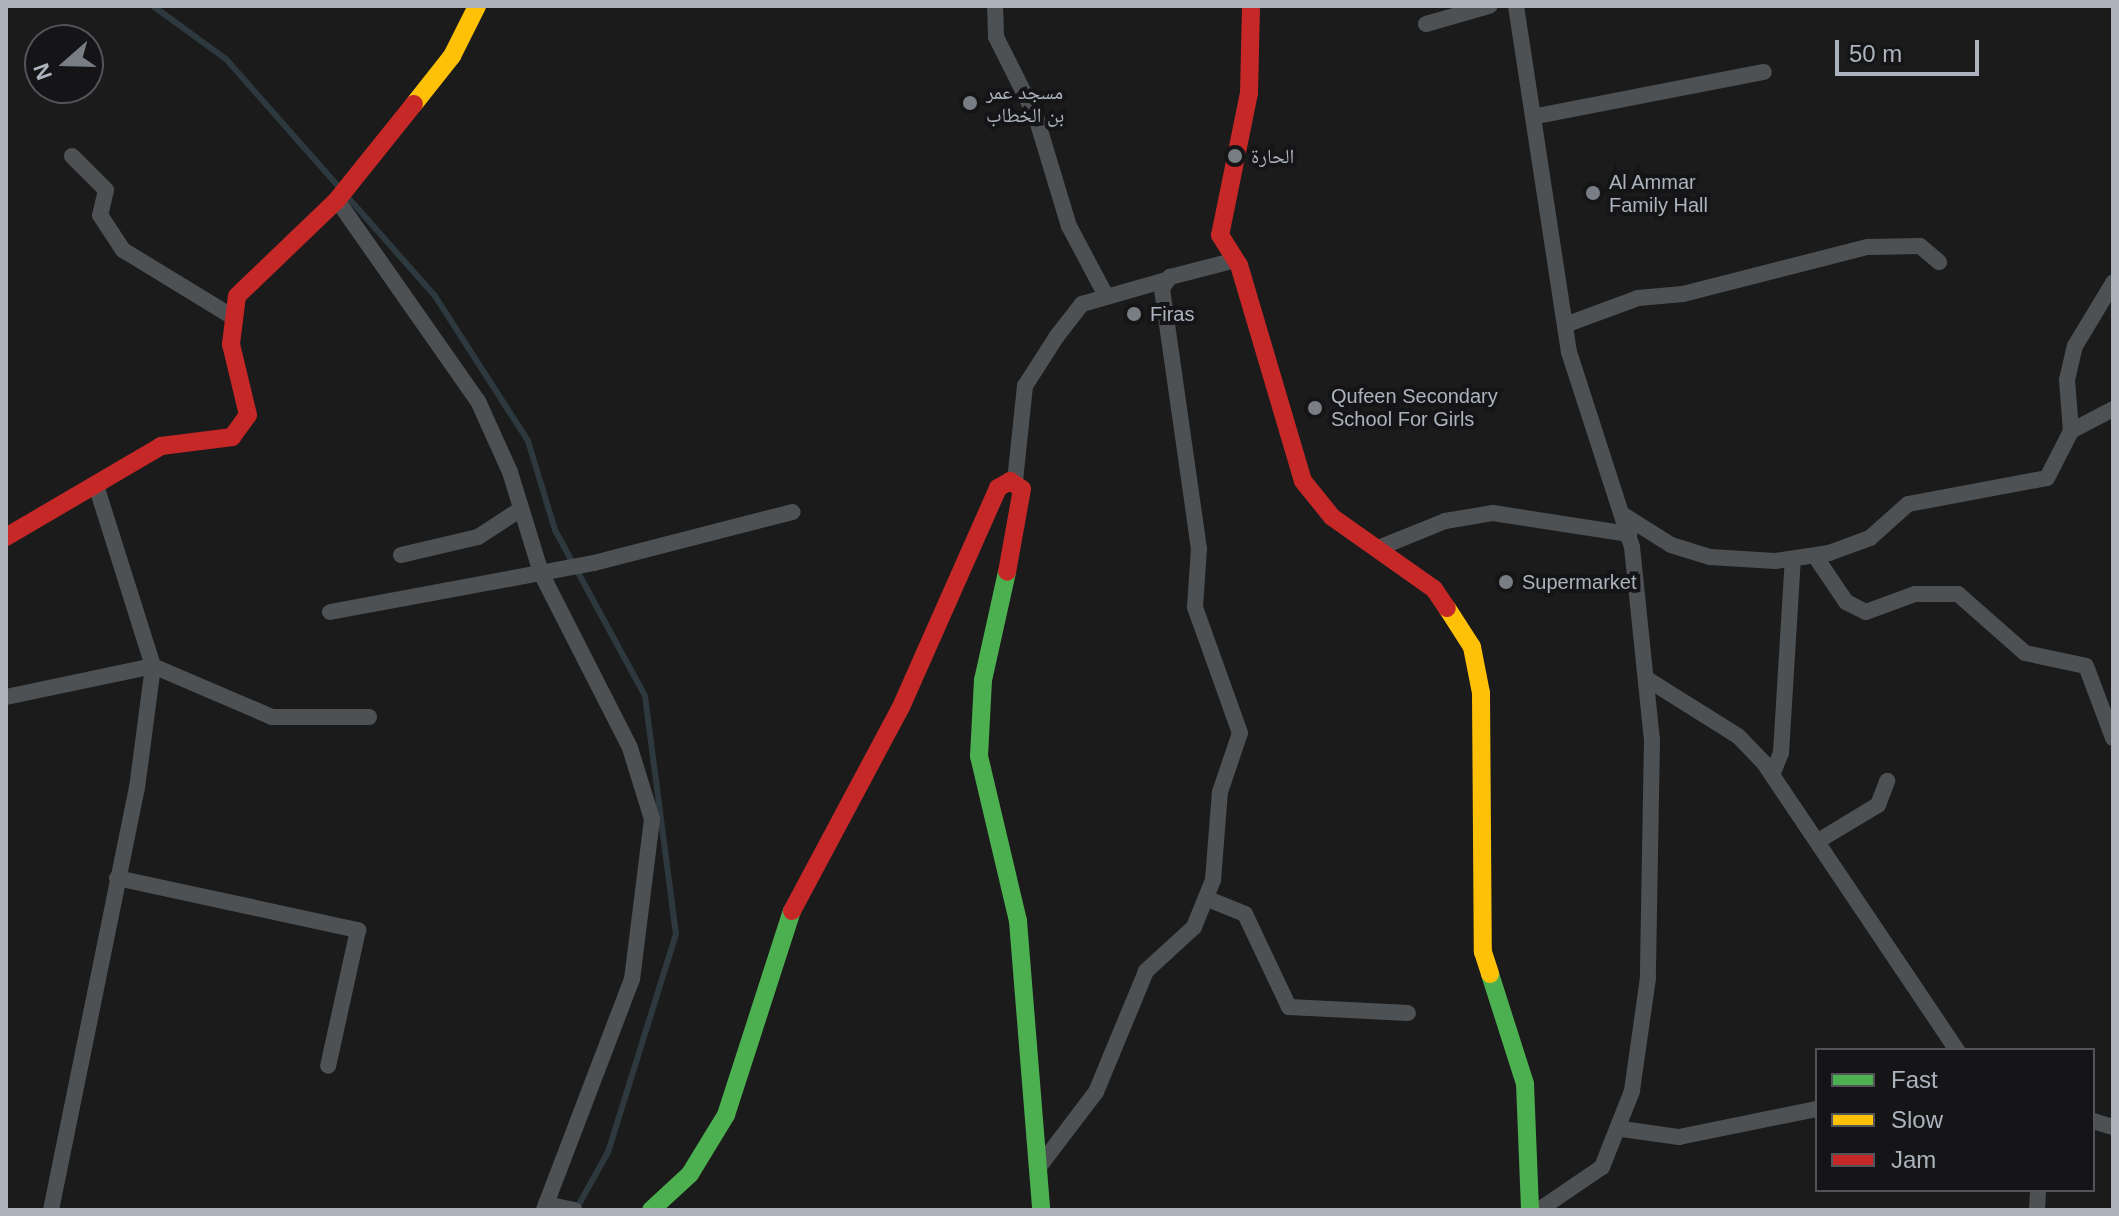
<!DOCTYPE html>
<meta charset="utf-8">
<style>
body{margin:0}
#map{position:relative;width:2119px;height:1216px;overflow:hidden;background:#1b1b1b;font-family:Arial,"Noto Naskh Arabic",sans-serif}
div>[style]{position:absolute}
.stream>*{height:6px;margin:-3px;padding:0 3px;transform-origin:3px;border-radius:3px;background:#2d393e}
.street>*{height:16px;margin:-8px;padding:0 8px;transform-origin:8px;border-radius:8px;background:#4e5154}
.fast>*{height:18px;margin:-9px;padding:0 9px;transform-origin:9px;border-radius:9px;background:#4caf50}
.slow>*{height:18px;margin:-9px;padding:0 9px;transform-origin:9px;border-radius:9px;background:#ffc107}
.jam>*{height:18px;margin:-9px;padding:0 9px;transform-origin:9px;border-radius:9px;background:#c62828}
.dots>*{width:22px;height:22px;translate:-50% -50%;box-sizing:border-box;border:4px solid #151517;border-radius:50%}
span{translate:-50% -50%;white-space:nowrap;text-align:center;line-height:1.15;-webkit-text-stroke:8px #151517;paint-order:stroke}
.poi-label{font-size:20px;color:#acb3bc}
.left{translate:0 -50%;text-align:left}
.frame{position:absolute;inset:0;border:8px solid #acb3bc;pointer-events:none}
.legend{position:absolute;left:1815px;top:1048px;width:280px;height:144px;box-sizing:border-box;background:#151517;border:2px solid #515459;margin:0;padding:10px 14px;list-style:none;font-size:24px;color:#acb3bc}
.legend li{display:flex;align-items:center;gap:16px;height:40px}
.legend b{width:40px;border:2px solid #515459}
.north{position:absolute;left:24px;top:24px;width:80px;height:80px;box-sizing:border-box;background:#151517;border:2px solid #515459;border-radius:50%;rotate:250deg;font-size:22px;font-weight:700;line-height:32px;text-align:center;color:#acb3bc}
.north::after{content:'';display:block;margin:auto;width:28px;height:36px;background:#797e84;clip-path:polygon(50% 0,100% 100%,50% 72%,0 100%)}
.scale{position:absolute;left:1835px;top:40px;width:144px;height:36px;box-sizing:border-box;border:4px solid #acb3bc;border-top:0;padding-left:10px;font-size:24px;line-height:28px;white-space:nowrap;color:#acb3bc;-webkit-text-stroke:6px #151517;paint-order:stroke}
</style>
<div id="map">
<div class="stream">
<i style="left:153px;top:6px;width:90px;rotate:36deg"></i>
<i style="left:226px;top:59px;width:316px;rotate:48.6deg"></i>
<i style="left:435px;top:296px;width:172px;rotate:57.3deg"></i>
<i style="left:528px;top:441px;width:93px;rotate:73.1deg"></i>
<i style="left:555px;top:530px;width:189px;rotate:61.5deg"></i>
<i style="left:645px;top:696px;width:240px;rotate:82.6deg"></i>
<i style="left:676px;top:934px;width:228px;rotate:107.3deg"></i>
<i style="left:608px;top:1152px;width:64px;rotate:119deg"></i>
</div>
<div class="street">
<i style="left:995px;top:6px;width:31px;rotate:88deg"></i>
<i style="left:996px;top:37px;width:89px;rotate:63.4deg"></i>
<i style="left:1036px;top:117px;width:114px;rotate:73.2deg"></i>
<i style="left:1069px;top:226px;width:77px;rotate:62.1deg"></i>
<i style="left:1516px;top:6px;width:350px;rotate:81.3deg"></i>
<i style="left:1569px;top:352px;width:205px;rotate:72.1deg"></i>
<i style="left:1632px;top:547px;width:193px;rotate:84.1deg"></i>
<i style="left:1652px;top:739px;width:239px;rotate:91deg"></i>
<i style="left:1648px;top:978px;width:114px;rotate:98.1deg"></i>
<i style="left:1632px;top:1091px;width:82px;rotate:111.5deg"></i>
<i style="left:1602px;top:1167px;width:76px;rotate:145.7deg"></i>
<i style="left:1426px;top:24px;width:66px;rotate:-15.9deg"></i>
<i style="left:1537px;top:116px;width:231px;rotate:-11deg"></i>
<i style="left:72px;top:156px;width:48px;rotate:45deg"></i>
<i style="left:106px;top:190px;width:26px;rotate:103deg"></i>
<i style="left:100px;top:215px;width:42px;rotate:56.7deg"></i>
<i style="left:123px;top:250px;width:127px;rotate:31.4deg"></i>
<i style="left:337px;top:200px;width:246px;rotate:55deg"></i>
<i style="left:478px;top:401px;width:78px;rotate:65.7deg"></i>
<i style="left:510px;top:472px;width:106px;rotate:72.9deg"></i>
<i style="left:541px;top:573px;width:196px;rotate:63deg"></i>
<i style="left:630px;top:748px;width:74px;rotate:72.8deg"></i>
<i style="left:652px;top:819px;width:161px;rotate:97.1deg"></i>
<i style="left:632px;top:979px;width:247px;rotate:110.9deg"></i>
<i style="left:1565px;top:325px;width:78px;rotate:-20.3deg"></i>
<i style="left:1638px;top:298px;width:45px;rotate:-5.1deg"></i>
<i style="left:1683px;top:294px;width:191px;rotate:-14.3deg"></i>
<i style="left:1868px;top:247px;width:52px;rotate:-1.1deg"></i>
<i style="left:1920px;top:246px;width:25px;rotate:40deg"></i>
<i style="left:2071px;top:431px;width:51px;rotate:-94.5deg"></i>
<i style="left:2067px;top:380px;width:35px;rotate:-77deg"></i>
<i style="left:2075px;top:346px;width:74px;rotate:-58.9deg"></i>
<i style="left:1015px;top:481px;width:96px;rotate:-84deg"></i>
<i style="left:1025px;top:386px;width:59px;rotate:-57.4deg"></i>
<i style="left:1057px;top:336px;width:41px;rotate:-52deg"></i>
<i style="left:1082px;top:304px;width:87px;rotate:-15.9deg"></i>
<i style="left:1625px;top:516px;width:54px;rotate:32.2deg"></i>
<i style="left:1671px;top:545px;width:41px;rotate:17.1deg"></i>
<i style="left:1710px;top:557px;width:65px;rotate:3.5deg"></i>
<i style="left:1775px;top:561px;width:55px;rotate:-8.4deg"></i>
<i style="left:1829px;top:553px;width:44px;rotate:-20.1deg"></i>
<i style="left:1870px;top:538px;width:51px;rotate:-41.8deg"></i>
<i style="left:1908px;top:504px;width:141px;rotate:-10.6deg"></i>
<i style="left:2047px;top:478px;width:53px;rotate:-62.9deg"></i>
<i style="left:2071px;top:431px;width:47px;rotate:-27.6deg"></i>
<i style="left:1381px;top:547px;width:69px;rotate:-22.1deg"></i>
<i style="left:1445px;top:521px;width:49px;rotate:-9.5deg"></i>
<i style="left:1493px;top:513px;width:138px;rotate:8.8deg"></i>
<i style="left:401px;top:555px;width:79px;rotate:-13.2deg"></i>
<i style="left:478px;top:537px;width:51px;rotate:-33.1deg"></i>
<i style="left:1815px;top:556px;width:55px;rotate:56deg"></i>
<i style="left:1846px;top:602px;width:22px;rotate:27deg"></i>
<i style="left:1866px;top:612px;width:52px;rotate:-20.2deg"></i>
<i style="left:1915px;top:594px;width:43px"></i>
<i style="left:1958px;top:594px;width:89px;rotate:41.4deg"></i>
<i style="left:2025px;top:653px;width:62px;rotate:12deg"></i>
<i style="left:2086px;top:666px;width:77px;rotate:69.4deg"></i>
<i style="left:330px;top:612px;width:269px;rotate:-10.5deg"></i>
<i style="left:594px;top:563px;width:205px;rotate:-14.4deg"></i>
<i style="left:1647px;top:679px;width:107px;rotate:32.1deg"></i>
<i style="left:1738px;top:736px;width:37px;rotate:46deg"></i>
<i style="left:1764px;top:763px;width:346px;rotate:56.1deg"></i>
<i style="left:6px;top:697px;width:150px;rotate:-11.9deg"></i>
<i style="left:153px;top:666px;width:129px;rotate:23.2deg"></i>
<i style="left:272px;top:717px;width:97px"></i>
<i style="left:1772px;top:775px;width:24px;rotate:-68deg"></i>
<i style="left:1781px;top:753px;width:194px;rotate:-86.5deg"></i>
<i style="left:1818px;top:841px;width:70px;rotate:-31deg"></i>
<i style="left:1878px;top:805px;width:26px;rotate:-69deg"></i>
<i style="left:117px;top:878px;width:247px;rotate:12.2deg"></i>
<i style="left:358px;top:930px;width:139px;rotate:102.4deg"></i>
<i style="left:1208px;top:899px;width:40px;rotate:22deg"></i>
<i style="left:1245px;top:914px;width:103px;rotate:64.7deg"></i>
<i style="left:1289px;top:1007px;width:119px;rotate:2.9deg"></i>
<i style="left:2093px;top:1121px;width:21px;rotate:17deg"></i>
<i style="left:1622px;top:1129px;width:58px;rotate:8deg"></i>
<i style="left:1679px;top:1137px;width:141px;rotate:-11.5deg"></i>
<i style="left:1039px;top:1167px;width:94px;rotate:-52.8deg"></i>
<i style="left:1096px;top:1092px;width:131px;rotate:-67.5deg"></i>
<i style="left:1146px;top:971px;width:65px;rotate:-42.5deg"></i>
<i style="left:1194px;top:927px;width:51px;rotate:-68deg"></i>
<i style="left:1213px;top:880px;width:88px;rotate:-85.5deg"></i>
<i style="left:1220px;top:792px;width:62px;rotate:-71.3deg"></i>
<i style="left:1240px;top:733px;width:134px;rotate:-109.7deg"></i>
<i style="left:1195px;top:607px;width:58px;rotate:-86.1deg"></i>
<i style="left:1199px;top:549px;width:264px;rotate:-98.1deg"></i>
<i style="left:1162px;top:288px;width:14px;rotate:-54deg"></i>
<i style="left:1170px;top:277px;width:68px;rotate:-14.4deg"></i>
<i style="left:546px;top:1204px;width:29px;rotate:12deg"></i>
<i style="left:51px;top:1210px;width:431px;rotate:-78.5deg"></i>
<i style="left:137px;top:788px;width:123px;rotate:-82.5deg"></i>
<i style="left:153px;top:666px;width:187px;rotate:-107.5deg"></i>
<i style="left:2037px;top:1210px;width:20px;rotate:-87deg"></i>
</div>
<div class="fast">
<i style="left:1007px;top:572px;width:111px;rotate:102.5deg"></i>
<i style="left:983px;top:680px;width:76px;rotate:93deg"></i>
<i style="left:979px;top:756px;width:170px;rotate:76.7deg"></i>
<i style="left:1018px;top:921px;width:290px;rotate:85.4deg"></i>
<i style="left:1490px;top:974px;width:115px;rotate:72.3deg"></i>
<i style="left:1525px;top:1084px;width:126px;rotate:87.7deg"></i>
<i style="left:651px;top:1210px;width:53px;rotate:-42.7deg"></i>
<i style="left:690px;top:1174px;width:69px;rotate:-58.6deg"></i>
<i style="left:726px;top:1115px;width:214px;rotate:-72.1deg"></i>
</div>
<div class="slow">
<i style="left:414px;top:104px;width:61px;rotate:-51.6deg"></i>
<i style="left:452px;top:56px;width:56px;rotate:-63.4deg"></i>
<i style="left:1447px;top:608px;width:46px;rotate:57.3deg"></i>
<i style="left:1472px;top:647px;width:47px;rotate:78.9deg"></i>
<i style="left:1481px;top:693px;width:259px;rotate:89.6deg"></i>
<i style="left:1483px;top:952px;width:23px;rotate:72deg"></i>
</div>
<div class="jam">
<i style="left:1251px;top:6px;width:87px;rotate:91.3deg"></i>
<i style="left:1249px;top:93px;width:145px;rotate:101.5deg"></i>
<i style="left:1220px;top:235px;width:36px;rotate:58deg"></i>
<i style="left:1239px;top:265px;width:225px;rotate:73.5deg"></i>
<i style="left:1303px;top:481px;width:46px;rotate:51.1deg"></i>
<i style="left:1332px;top:517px;width:125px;rotate:35.2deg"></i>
<i style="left:1434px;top:589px;width:23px;rotate:56deg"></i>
<i style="left:6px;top:537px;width:180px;rotate:-30.4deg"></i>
<i style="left:161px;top:446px;width:72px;rotate:-7.2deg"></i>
<i style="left:232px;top:437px;width:27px;rotate:-54deg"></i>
<i style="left:248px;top:415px;width:73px;rotate:-103.5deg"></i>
<i style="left:231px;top:344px;width:48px;rotate:-82.9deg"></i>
<i style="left:237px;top:296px;width:139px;rotate:-43.8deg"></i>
<i style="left:337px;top:200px;width:123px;rotate:-51.3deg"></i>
<i style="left:792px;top:911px;width:231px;rotate:-61.9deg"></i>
<i style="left:901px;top:707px;width:240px;rotate:-66.1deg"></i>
<i style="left:998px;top:488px;width:14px;rotate:-30deg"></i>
<i style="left:1010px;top:481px;width:14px;rotate:34deg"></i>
<i style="left:1022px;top:489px;width:84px;rotate:100.2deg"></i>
</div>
<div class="dots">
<i style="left:970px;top:103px;background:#797e84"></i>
<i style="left:1235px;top:156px;background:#797e84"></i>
<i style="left:1593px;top:193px;background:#797e84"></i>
<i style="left:1134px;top:314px;background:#797e84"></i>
<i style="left:1315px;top:408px;background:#797e84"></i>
<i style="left:1506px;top:582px;background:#797e84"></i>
</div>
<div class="poi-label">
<span class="left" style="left:986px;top:104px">مسجد عمر<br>بن الخطاب</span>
<span class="left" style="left:1251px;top:156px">الحارة</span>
<span class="left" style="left:1609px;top:194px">Al Ammar<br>Family Hall</span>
<span class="left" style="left:1150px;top:314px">Firas</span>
<span class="left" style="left:1331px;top:408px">Qufeen Secondary<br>School For Girls</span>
<span class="left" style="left:1522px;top:582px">Supermarket</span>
</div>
<div class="frame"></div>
<ul class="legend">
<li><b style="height:10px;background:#4caf50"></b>Fast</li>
<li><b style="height:10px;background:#ffc107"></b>Slow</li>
<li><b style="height:10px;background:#c62828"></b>Jam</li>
</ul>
<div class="north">N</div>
<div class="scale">50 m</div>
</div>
